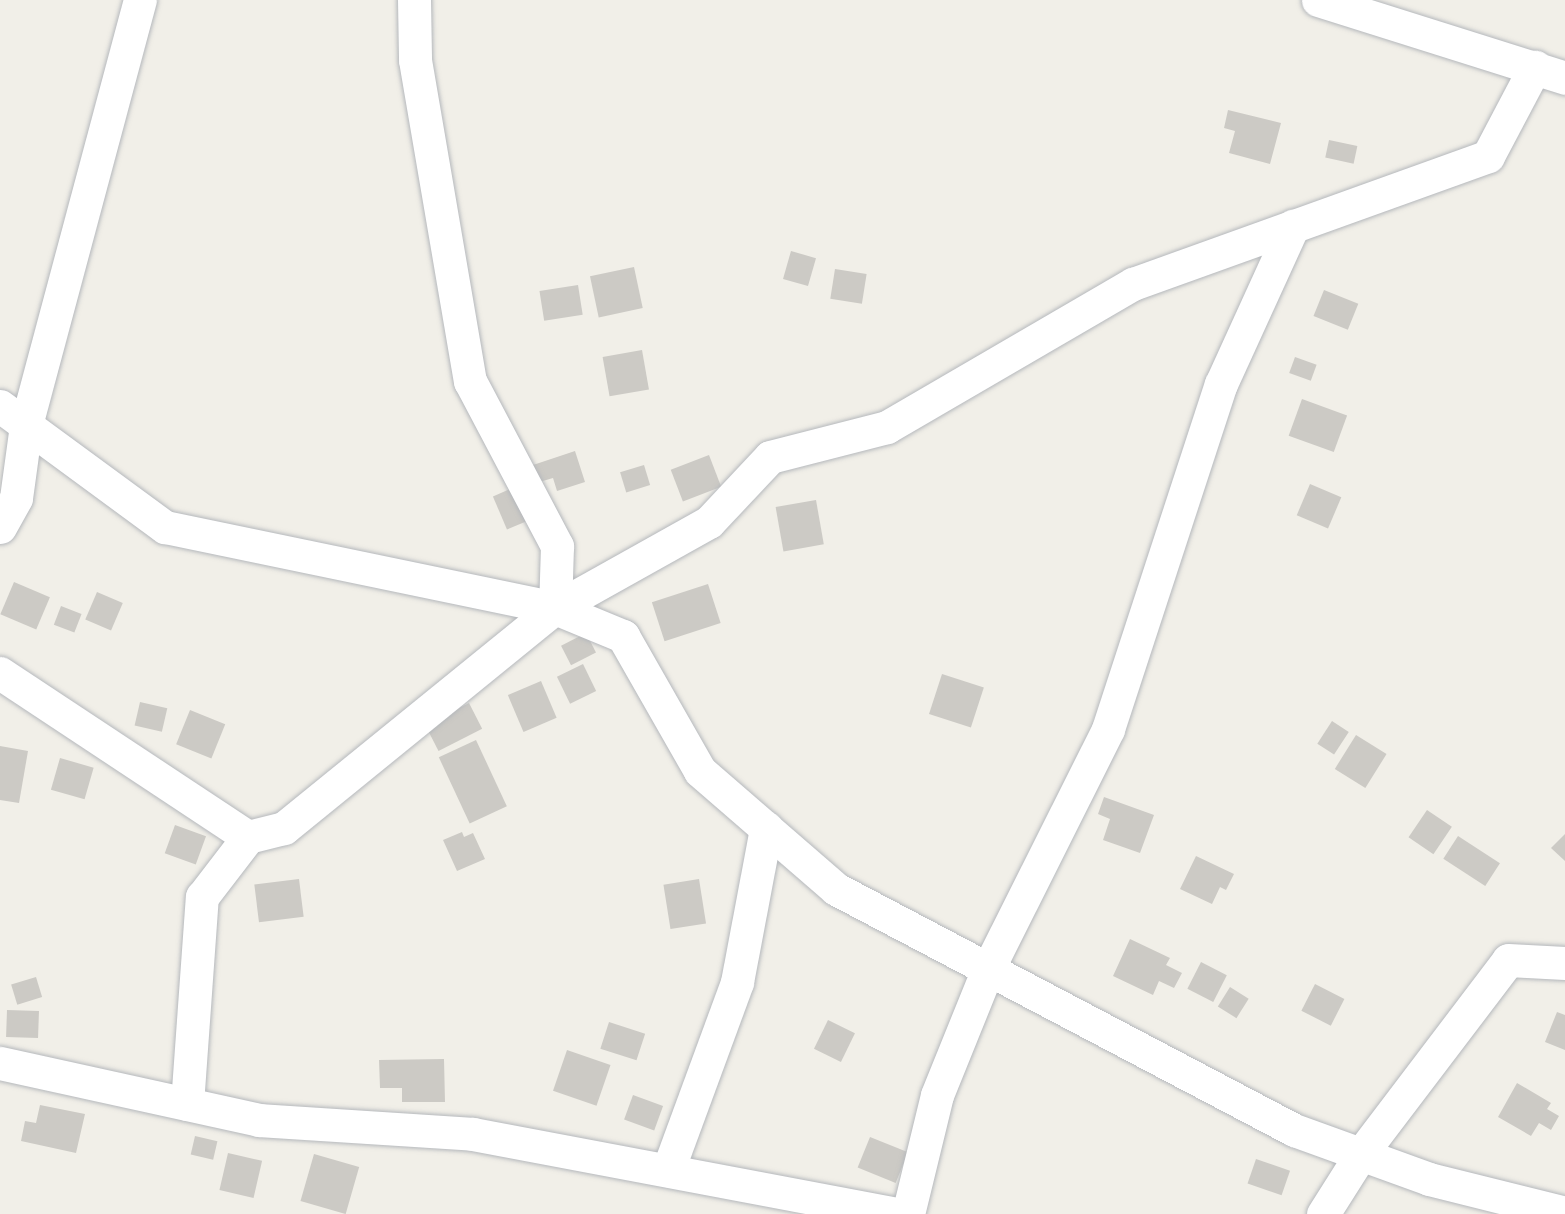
<!DOCTYPE html>
<style>
body{margin:0}
#map{position:relative;width:1565px;height:1214px;overflow:hidden;background:#f1efe8;font-family:"Space Grotesk",sans-serif}
div>[style]{position:absolute}
.building>*{inset:0;background:#cccac5;transform-origin:0 0}
.roads{filter:drop-shadow(0 0 2px #b5b8bc) drop-shadow(0 0 2px #b5b8bc)}
.minor>*{height:33px;margin:-16.5px;padding:0 16.5px;transform-origin:16.5px;border-radius:16.5px;background:#fff}
span{translate:-50% -50%;white-space:nowrap;text-align:center;line-height:1.15;-webkit-text-stroke:4.5px #fff;paint-order:stroke}
</style>
<div id="map">
<div class="building">
<i style="clip-path:polygon(1228px 110px,1281px 123px,1270px 164px,1229px 153px,1235px 131px,1224px 128px)"></i>
<i style="left:1329px;top:140px;width:29px;height:18px;rotate:12deg"></i>
<i style="left:791px;top:251px;width:26px;height:29px;rotate:16deg"></i>
<i style="left:634px;top:267px;width:42px;height:45px;rotate:78deg"></i>
<i style="left:835px;top:269px;width:32px;height:30px;rotate:9deg"></i>
<i style="left:578px;top:285px;width:30px;height:39px;rotate:81deg"></i>
<i style="left:1324px;top:290px;width:37px;height:28px;rotate:22deg"></i>
<i style="left:642px;top:350px;width:40px;height:40px;rotate:80deg"></i>
<i style="left:1295px;top:357px;width:23px;height:17px;rotate:20deg"></i>
<i style="left:1302px;top:399px;width:48px;height:39px;rotate:20deg"></i>
<i style="clip-path:polygon(575px 451px,585px 482px,557px 491px,553px 478px,536px 483px,530px 466px)"></i>
<i style="left:709px;top:455px;width:34px;height:41px;rotate:69deg"></i>
<i style="left:644px;top:465px;width:21px;height:25px;rotate:73deg"></i>
<i style="left:1310px;top:484px;width:34px;height:34px;rotate:23deg"></i>
<i style="left:515px;top:487px;width:36px;height:24px;rotate:67deg"></i>
<i style="left:816px;top:500px;width:45px;height:41px;rotate:80deg"></i>
<i style="left:14px;top:582px;width:39px;height:35px;rotate:23deg"></i>
<i style="left:708px;top:584px;width:41px;height:59px;rotate:72deg"></i>
<i style="left:97px;top:592px;width:28px;height:30px;rotate:23deg"></i>
<i style="left:61px;top:606px;width:22px;height:20px;rotate:21deg"></i>
<i style="left:586px;top:633px;width:22px;height:28px;rotate:63deg"></i>
<i style="left:583px;top:664px;width:30px;height:29px;rotate:64deg"></i>
<i style="left:942px;top:674px;width:44px;height:42px;rotate:18deg"></i>
<i style="left:541px;top:681px;width:40px;height:36px;rotate:67deg"></i>
<i style="left:140px;top:702px;width:28px;height:24px;rotate:13deg"></i>
<i style="left:469px;top:703px;width:29px;height:49px;rotate:63deg"></i>
<i style="left:190px;top:710px;width:38px;height:37px;rotate:22deg"></i>
<i style="left:1332px;top:721px;width:20px;height:27px;rotate:33deg"></i>
<i style="left:1356px;top:735px;width:36px;height:40px;rotate:32deg"></i>
<i style="left:476px;top:740px;width:73px;height:41px;rotate:65deg"></i>
<i style="clip-path:polygon(0 746px,28px 751px,19px 803px,0 800px)"></i>
<i style="left:60px;top:758px;width:35px;height:33px;rotate:16deg"></i>
<i style="clip-path:polygon(1104px 797px,1154px 815px,1140px 853px,1103px 840px,1110px 819px,1098px 814px)"></i>
<i style="left:1427px;top:810px;width:30px;height:33px;rotate:34deg"></i>
<i style="left:175px;top:825px;width:33px;height:30px;rotate:20deg"></i>
<i style="clip-path:polygon(462px 832px,464px 837px,473px 833px,485px 859px,457px 871px,443px 840px)"></i>
<i style="clip-path:polygon(1565px 834px,1565px 861px,1551px 848px)"></i>
<i style="left:1458px;top:836px;width:50px;height:27px;rotate:33deg"></i>
<i style="clip-path:polygon(1196px 856px,1234px 874px,1226px 890px,1220px 887px,1212px 904px,1180px 889px)"></i>
<i style="left:299px;top:879px;width:38px;height:45px;rotate:83deg"></i>
<i style="left:699px;top:879px;width:45px;height:36px;rotate:81deg"></i>
<i style="clip-path:polygon(1130px 939px,1170px 958px,1166px 965px,1182px 973px,1174px 988px,1159px 981px,1153px 995px,1113px 976px)"></i>
<i style="left:1201px;top:962px;width:29px;height:30px;rotate:27deg"></i>
<i style="left:36px;top:977px;width:21px;height:26px;rotate:73deg"></i>
<i style="left:1315px;top:984px;width:33px;height:30px;rotate:27deg"></i>
<i style="left:1230px;top:987px;width:22px;height:23px;rotate:32deg"></i>
<i style="left:7px;top:1010px;width:32px;height:27px;rotate:2deg"></i>
<i style="clip-path:polygon(1557px 1012px,1565px 1015px,1565px 1050px,1545px 1042px)"></i>
<i style="left:828px;top:1020px;width:30px;height:32px;rotate:26deg"></i>
<i style="left:609px;top:1022px;width:38px;height:28px;rotate:18deg"></i>
<i style="left:567px;top:1050px;width:46px;height:43px;rotate:19deg"></i>
<i style="clip-path:polygon(444px 1059px,445px 1102px,402px 1102px,402px 1088px,380px 1088px,379px 1060px)"></i>
<i style="clip-path:polygon(1517px 1083px,1551px 1103px,1547px 1109px,1559px 1116px,1551px 1130px,1539px 1123px,1531px 1136px,1498px 1117px)"></i>
<i style="left:633px;top:1095px;width:32px;height:26px;rotate:20deg"></i>
<i style="clip-path:polygon(40px 1105px,85px 1114px,76px 1153px,21px 1141px,25px 1121px,36px 1123px)"></i>
<i style="left:195px;top:1136px;width:23px;height:19px;rotate:13deg"></i>
<i style="left:870px;top:1137px;width:41px;height:33px;rotate:22deg"></i>
<i style="left:228px;top:1153px;width:35px;height:38px;rotate:13deg"></i>
<i style="left:314px;top:1154px;width:47px;height:49px;rotate:16deg"></i>
<i style="left:1256px;top:1159px;width:36px;height:26px;rotate:19deg"></i>
</div>
<div class="roads">
<div class="minor">
<i style="left:414px;top:0;width:60px;rotate:89deg"></i>
<i style="left:415px;top:60px;width:326px;rotate:80.3deg"></i>
<i style="left:470px;top:381px;width:187px;rotate:62.2deg"></i>
<i style="left:557px;top:546px;width:62px;rotate:91.8deg"></i>
<i style="left:1318px;top:0;width:259px;rotate:17.5deg"></i>
<i style="left:0;top:406px;width:205px;rotate:36.3deg"></i>
<i style="left:165px;top:527px;width:398px;rotate:11.7deg"></i>
<i style="left:555px;top:608px;width:74px;rotate:22.4deg"></i>
<i style="left:623px;top:636px;width:155px;rotate:60.3deg"></i>
<i style="left:700px;top:771px;width:180px;rotate:40.9deg"></i>
<i style="left:836px;top:889px;width:518px;rotate:27.75deg"></i>
<i style="left:1294px;top:1130px;width:144px;rotate:19.9deg"></i>
<i style="left:1429px;top:1179px;width:140px;rotate:14deg"></i>
<i style="left:0;top:527px;width:33px;rotate:-61deg"></i>
<i style="left:16px;top:498px;width:74px;rotate:-82.2deg"></i>
<i style="left:26px;top:425px;width:440px;rotate:-75deg"></i>
<i style="left:0;top:673px;width:297px;rotate:33.5deg"></i>
<i style="left:0;top:1063px;width:265px;rotate:12.4deg"></i>
<i style="left:259px;top:1120px;width:214px;rotate:3.7deg"></i>
<i style="left:473px;top:1134px;width:431px;rotate:10.7deg"></i>
<i style="left:187px;top:1104px;width:208px;rotate:-85.9deg"></i>
<i style="left:202px;top:897px;width:76px;rotate:-52.5deg"></i>
<i style="left:248px;top:837px;width:37px;rotate:-14deg"></i>
<i style="left:284px;top:828px;width:349px;rotate:-39.1deg"></i>
<i style="left:555px;top:608px;width:176px;rotate:-29.2deg"></i>
<i style="left:709px;top:522px;width:89px;rotate:-46.8deg"></i>
<i style="left:770px;top:457px;width:121px;rotate:-14.4deg"></i>
<i style="left:887px;top:427px;width:285px;rotate:-30.2deg"></i>
<i style="left:1133px;top:284px;width:377px;rotate:-19.8deg"></i>
<i style="left:1488px;top:156px;width:101px;rotate:-62.2deg"></i>
<i style="left:668px;top:1170px;width:200px;rotate:-69.8deg"></i>
<i style="left:737px;top:982px;width:157px;rotate:-79.3deg"></i>
<i style="left:908px;top:1214px;width:122px;rotate:-76.3deg"></i>
<i style="left:937px;top:1095px;width:136px;rotate:-68deg"></i>
<i style="left:988px;top:969px;width:268px;rotate:-63.4deg"></i>
<i style="left:1108px;top:729px;width:363px;rotate:-71.9deg"></i>
<i style="left:1221px;top:384px;width:174px;rotate:-65.5deg"></i>
<i style="left:1323px;top:1214px;width:71px;rotate:-57.7deg"></i>
<i style="left:1361px;top:1154px;width:243px;rotate:-52.8deg"></i>
<i style="left:1508px;top:960px;width:57px;rotate:3deg"></i>
</div>
</div>
</div>
